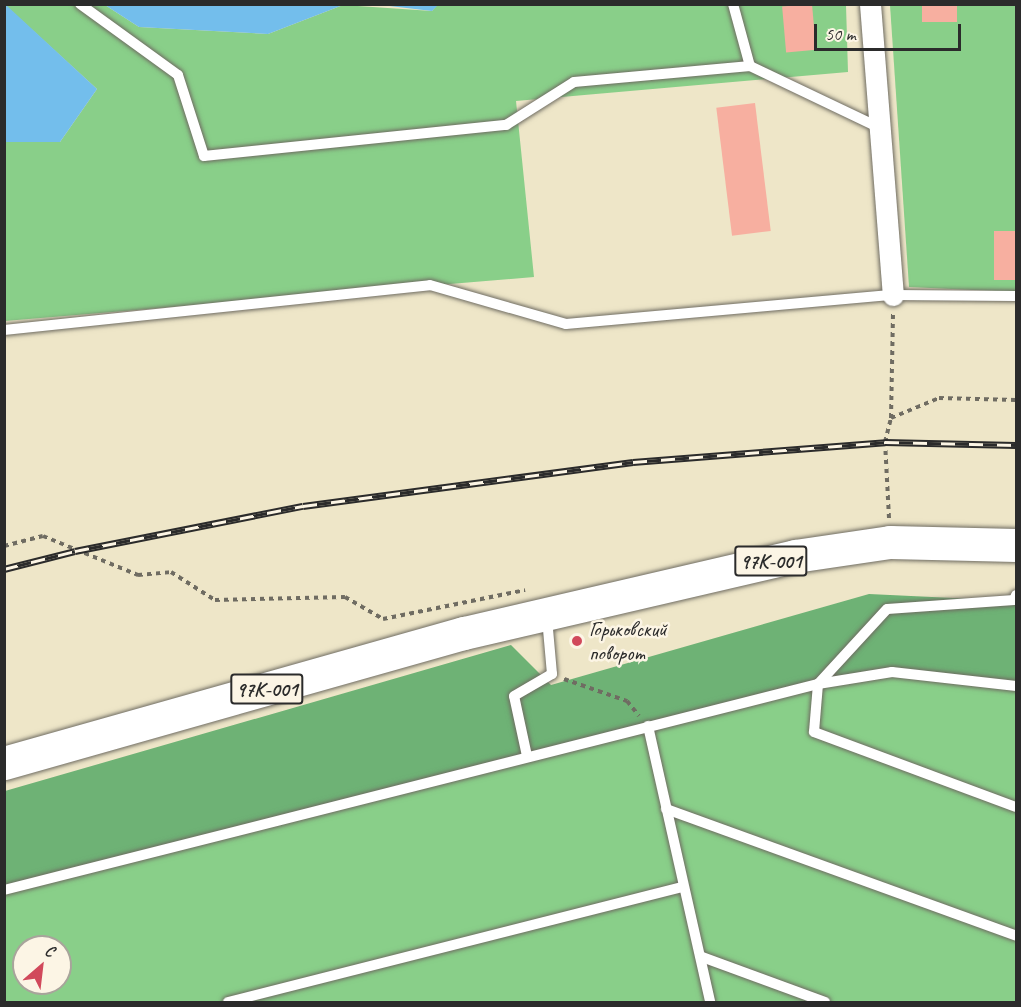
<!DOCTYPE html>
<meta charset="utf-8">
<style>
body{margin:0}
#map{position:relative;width:1021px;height:1007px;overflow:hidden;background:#eee6c8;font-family:Caveat,sans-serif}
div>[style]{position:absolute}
.green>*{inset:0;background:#89cf89}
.forest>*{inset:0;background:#6eb275}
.water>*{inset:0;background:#73beec}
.building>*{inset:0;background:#f7afa0;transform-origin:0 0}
.path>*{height:4px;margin-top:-2px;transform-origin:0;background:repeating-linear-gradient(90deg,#6f6c62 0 4.5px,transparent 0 9px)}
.roads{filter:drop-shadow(0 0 2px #6f6c62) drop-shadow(0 0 2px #6f6c62)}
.service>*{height:10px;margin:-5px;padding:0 5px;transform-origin:5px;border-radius:5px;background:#fff}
.minor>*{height:21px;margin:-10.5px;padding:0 10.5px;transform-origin:10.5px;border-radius:10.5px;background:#fff}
.primary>*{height:33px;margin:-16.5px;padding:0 16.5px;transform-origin:16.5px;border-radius:16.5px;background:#fff}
.rail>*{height:7px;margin-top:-3.5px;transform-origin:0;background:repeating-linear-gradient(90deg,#fcf5e5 0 14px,#2b2b2b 0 28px);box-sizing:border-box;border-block:2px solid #2b2b2b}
.dots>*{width:16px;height:16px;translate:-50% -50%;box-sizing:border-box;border:3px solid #fcf5e5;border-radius:50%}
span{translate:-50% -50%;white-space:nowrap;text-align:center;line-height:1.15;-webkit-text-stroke:5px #fcf5e5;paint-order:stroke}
.shield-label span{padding:2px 4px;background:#fcf5e5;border:2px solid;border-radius:4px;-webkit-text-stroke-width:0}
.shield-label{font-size:20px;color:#2b2b2b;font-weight:700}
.poi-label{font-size:21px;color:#2b2b2b}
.left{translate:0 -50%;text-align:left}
.frame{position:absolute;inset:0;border:6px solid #2b2b2b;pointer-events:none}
.north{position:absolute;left:12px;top:935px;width:60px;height:60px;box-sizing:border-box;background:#fcf5e5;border:2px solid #a8a49b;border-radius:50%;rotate:28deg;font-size:16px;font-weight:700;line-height:24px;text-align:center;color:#2b2b2b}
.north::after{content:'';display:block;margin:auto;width:21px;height:27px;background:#d1495b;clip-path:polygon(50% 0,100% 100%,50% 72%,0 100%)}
.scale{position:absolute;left:814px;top:24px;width:147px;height:27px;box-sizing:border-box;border:3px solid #2b2b2b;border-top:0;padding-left:8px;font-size:18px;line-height:21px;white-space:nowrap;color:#2b2b2b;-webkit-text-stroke:4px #fcf5e5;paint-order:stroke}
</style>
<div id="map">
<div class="green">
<i style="clip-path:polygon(438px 4px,846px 5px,848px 72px,516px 101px,534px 277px,5px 321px,5px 142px,60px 142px,97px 89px,5px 5px,105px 5px,139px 27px,268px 34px,343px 5px,432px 11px)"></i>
<i style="clip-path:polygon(890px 5px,1016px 5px,1016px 292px,909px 287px)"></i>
<i style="clip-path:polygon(evenodd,892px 672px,1016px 686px,1016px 1002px,5px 1002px,5px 890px,527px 756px,892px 672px,24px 947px,60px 947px,60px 983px,24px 983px,24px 947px)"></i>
</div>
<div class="forest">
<i style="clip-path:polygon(869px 594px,1016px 601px,1016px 686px,892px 672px,818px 684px,5px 890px,5px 791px,511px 645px,551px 685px)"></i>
</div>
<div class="water">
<i style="clip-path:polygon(5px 4px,97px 89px,60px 142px,5px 142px)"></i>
<i style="clip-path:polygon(105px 5px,343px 5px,268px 34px,139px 27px)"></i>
<i style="clip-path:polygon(381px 5px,438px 5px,432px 11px)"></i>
</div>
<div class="building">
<i style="left:812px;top:4px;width:46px;height:30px;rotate:85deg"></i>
<i style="left:922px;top:4px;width:35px;height:18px"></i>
<i style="left:755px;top:103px;width:129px;height:39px;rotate:83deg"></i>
<i style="left:1016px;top:231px;width:49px;height:22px;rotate:90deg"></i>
</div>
<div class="path">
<i style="left:891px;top:418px;width:105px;rotate:-88.9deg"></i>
<i style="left:889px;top:518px;width:76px;rotate:-93deg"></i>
<i style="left:885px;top:442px;width:25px;rotate:-76deg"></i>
<i style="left:891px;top:418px;width:52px;rotate:-22.6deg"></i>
<i style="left:939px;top:398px;width:77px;rotate:1.5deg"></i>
<i style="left:4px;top:546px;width:40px;rotate:-14.4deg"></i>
<i style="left:43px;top:536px;width:103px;rotate:22.3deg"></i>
<i style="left:138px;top:575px;width:33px;rotate:-5deg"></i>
<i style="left:171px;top:572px;width:52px;rotate:32.5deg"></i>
<i style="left:215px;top:600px;width:130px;rotate:-1.3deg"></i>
<i style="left:345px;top:597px;width:44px;rotate:30.1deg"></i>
<i style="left:383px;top:619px;width:145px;rotate:-11.5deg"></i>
<i style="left:564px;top:679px;width:67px;rotate:19.2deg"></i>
<i style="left:627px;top:701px;width:19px;rotate:51deg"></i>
</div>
<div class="roads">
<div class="service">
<i style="left:80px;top:4px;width:121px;rotate:35.9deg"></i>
<i style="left:178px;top:75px;width:85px;rotate:72.2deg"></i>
<i style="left:204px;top:156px;width:304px;rotate:-5.9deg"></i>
<i style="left:506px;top:125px;width:80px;rotate:-32.3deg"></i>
<i style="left:574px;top:82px;width:177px;rotate:-5.2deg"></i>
<i style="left:750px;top:66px;width:142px;rotate:25.5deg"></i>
<i style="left:733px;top:4px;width:64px;rotate:74.7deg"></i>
<i style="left:4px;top:330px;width:428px;rotate:-6deg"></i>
<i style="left:430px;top:285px;width:141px;rotate:16deg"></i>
<i style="left:566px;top:324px;width:328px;rotate:-5.1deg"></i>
<i style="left:893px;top:295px;width:123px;rotate:0.5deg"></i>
<i style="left:1016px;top:595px;width:5px;rotate:112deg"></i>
<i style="left:1014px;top:600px;width:127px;rotate:175.9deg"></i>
<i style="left:887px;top:609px;width:102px;rotate:132.6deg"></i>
<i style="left:818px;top:684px;width:48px;rotate:94.8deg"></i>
<i style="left:814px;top:732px;width:215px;rotate:20.4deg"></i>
<i style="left:648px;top:726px;width:283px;rotate:77.3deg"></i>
<i style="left:527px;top:756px;width:61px;rotate:-102.2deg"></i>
<i style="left:514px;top:696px;width:44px;rotate:-30.1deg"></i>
<i style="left:552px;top:674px;width:56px;rotate:-95.1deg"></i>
<i style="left:666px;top:809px;width:372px;rotate:19.9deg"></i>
<i style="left:4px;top:890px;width:840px;rotate:-14.2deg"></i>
<i style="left:818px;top:684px;width:75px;rotate:-9.2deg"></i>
<i style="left:892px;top:672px;width:125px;rotate:6.4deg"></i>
<i style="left:702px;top:957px;width:131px;rotate:20.1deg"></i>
<i style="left:228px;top:1002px;width:468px;rotate:-14.2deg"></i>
</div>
<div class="minor">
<i style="left:870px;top:4px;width:292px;rotate:85.5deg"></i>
</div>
<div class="primary">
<i style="left:4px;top:763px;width:478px;rotate:-15.8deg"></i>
<i style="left:464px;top:633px;width:340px;rotate:-13.1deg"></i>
<i style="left:795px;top:556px;width:96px;rotate:-8.4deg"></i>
<i style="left:890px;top:542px;width:126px;rotate:1.4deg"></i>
</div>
</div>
<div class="rail">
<i style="left:4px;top:569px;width:73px;rotate:-14.2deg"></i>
<i style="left:75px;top:551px;width:232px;rotate:-11.2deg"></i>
<i style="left:303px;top:506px;width:333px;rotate:-7.6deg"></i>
<i style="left:633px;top:462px;width:253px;rotate:-4.5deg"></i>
<i style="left:885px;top:442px;width:131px;rotate:1.3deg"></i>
</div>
<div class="dots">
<i style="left:577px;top:641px;background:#d1495b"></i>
</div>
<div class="shield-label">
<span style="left:771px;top:561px">97К-001</span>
<span style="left:267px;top:689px">97К-001</span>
</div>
<div class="poi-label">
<span class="left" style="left:589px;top:641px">Горьковский<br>поворот</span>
</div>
<div class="frame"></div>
<div class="north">С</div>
<div class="scale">50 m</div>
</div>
